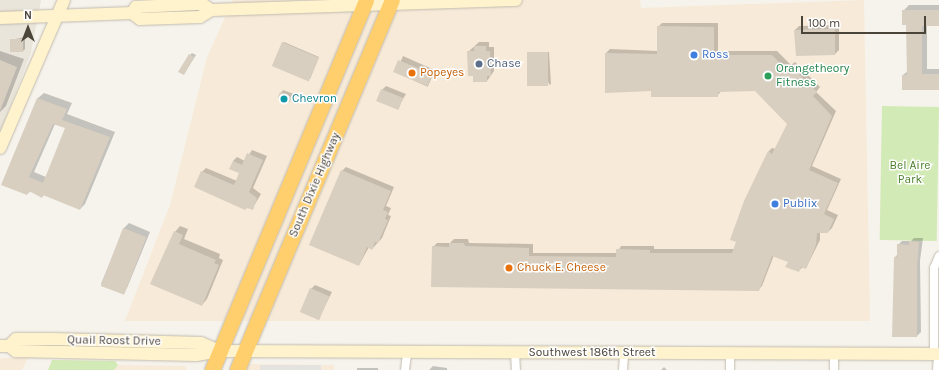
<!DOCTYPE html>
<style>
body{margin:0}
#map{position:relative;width:939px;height:370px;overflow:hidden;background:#f6f3ec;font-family:Karla,sans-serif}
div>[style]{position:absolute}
.residential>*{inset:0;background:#eae5da}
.commercial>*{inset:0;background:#f7ead8}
.green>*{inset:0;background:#d2eab5;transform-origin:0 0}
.parking>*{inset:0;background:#e5e3e0;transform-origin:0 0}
.shadow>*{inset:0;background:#0003;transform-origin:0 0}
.building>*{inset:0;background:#d8cfc1;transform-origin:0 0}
.roads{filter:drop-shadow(0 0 1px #c2bbae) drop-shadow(0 0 1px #c2bbae)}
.street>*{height:8px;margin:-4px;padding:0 4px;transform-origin:4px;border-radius:4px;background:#fff}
.secondary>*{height:12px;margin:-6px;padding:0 6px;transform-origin:6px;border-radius:6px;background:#fff3cd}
.highway>*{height:15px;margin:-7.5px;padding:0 7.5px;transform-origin:7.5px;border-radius:7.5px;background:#ffcf6e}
.dots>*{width:11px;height:11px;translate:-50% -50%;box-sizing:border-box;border:2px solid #fff;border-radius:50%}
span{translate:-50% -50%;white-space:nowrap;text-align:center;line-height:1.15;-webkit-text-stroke:3px #fff;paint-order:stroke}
.shop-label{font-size:12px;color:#366cbe}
.left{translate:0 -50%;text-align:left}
.service-label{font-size:12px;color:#4e5e75}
.leisure-label{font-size:12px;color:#27864d}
.food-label{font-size:12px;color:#c56008}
.culture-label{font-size:12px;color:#0d838f}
.park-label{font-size:12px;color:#4a7f2a}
.street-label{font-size:12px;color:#4b4439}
.north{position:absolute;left:8px;top:8px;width:40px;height:40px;-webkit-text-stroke:3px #fff;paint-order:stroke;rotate:0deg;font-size:11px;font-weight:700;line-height:16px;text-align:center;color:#4b4439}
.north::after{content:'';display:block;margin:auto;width:14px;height:18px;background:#4b4439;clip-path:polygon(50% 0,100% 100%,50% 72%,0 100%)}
.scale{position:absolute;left:801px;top:16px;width:125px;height:18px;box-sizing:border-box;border:2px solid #4b4439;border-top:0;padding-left:5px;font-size:12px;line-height:14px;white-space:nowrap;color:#4b4439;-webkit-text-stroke:3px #fff;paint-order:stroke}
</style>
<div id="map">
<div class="residential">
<i style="clip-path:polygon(0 0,41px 0,31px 53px,0 133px)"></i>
</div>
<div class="commercial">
<i style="clip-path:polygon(233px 0,640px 0,641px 8px,864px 0,870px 321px,125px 321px,170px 205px,207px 57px)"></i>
<i style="clip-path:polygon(0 358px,28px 358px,22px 370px,0 370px)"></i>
<i style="clip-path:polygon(245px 364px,334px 365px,334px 370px,243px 370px)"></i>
<i style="clip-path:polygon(118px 365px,185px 366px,187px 370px,114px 370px)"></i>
</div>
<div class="green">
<i style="left:882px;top:106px;width:57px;height:134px;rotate:1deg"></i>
<i style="clip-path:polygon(52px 360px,115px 361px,118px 365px,114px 370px,48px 370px)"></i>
</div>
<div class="parking">
<i style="left:260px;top:365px;width:61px;height:5px"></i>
</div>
<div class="shadow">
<i style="clip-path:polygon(909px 5px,939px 5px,939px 25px,927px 25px,927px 69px,939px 69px,939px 89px,903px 75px,908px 71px,907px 24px,903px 11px)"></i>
<i style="clip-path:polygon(662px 23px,718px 23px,718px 51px,777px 51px,791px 65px,795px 62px,820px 87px,816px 92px,836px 111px,812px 166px,841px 179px,827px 210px,838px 215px,832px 228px,828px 232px,820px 232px,820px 240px,806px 268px,803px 267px,798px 271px,789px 261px,774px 255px,762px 286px,758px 290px,433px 247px,437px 243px,450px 243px,454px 239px,468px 239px,469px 243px,533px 244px,533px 253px,617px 253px,621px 246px,654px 246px,654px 249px,734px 249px,768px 152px,772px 148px,775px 149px,789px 123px,756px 90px,721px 91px,717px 96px,652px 90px,606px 53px,610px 49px,658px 51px,658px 27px)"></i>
<i style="clip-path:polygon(839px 25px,839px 50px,835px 54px,795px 30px,799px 26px)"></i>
<i style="clip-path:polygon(25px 37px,25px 49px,23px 51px,11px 40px)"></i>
<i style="clip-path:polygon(284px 42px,319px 57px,310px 79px,283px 43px)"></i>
<i style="clip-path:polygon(479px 42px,489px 42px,489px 47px,494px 47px,494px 71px,487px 81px,474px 75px,468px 52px)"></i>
<i style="clip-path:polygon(0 51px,24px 59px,6px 106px,0 112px)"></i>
<i style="clip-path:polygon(549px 52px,551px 84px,550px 85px,528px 53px)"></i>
<i style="clip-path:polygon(192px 53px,196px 55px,184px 74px,190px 55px)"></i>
<i style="left:403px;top:56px;width:35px;height:18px;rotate:24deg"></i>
<i style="clip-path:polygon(386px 86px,406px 94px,397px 109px,382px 90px)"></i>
<i style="clip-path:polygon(283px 90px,294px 94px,289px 102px,281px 93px)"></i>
<i style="clip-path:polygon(evenodd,44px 93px,72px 103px,67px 114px,115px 132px,85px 204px,80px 209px,45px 194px,42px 197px,31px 191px,27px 194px,2px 184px,38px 98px,44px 93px,55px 124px,67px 128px,46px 177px,34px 172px,55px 124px)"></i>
<i style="clip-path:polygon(252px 150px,267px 156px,253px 188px,261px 194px,252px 209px,202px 172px,206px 168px,237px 181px,240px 172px,233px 161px,237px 157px,245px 161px)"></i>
<i style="clip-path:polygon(346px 167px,394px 187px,386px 206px,391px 208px,388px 215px,391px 216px,382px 238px,372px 249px,369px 247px,359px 265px,342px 171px)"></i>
<i style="clip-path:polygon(129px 223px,150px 232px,127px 288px,122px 293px,101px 284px,124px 228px)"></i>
<i style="clip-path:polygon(180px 226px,188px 229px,184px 239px,220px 254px,219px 258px,223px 260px,207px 299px,202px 305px,151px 284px,175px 232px)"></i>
<i style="clip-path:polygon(914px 238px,923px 238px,920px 261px,921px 332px,917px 336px,895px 257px,898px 254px,898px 245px,902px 241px,911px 241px)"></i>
<i style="clip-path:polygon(315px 285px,332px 292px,319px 318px,311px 289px)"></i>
<i style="clip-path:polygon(433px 366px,447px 368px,447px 370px,429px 370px)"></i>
<i style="clip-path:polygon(664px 367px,667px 370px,661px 370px)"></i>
<i style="left:357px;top:368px;width:21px;height:2px"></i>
</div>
<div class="building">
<i style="clip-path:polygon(902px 10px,939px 10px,939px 26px,922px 26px,922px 74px,939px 74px,939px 90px,902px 90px,902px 75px,907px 75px,906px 25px,902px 25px)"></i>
<i style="clip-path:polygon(657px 26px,714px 27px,714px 55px,772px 55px,786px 69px,790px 65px,817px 92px,813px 96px,832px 116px,809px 170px,838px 183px,824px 214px,834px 219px,828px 233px,817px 233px,816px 245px,806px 269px,801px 267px,799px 272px,785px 267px,788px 262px,772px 256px,759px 291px,431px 287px,432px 246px,449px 247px,449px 243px,464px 243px,465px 246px,529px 248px,529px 256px,616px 257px,616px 249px,650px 250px,650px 253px,732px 253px,736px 242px,730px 240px,744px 201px,768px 151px,772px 154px,787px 124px,755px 91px,718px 92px,718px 97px,651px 97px,651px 91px,605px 93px,605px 53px,657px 54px)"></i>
<i style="clip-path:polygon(827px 29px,835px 29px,835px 55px,796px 56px,794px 30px)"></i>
<i style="left:23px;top:39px;width:13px;height:13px;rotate:90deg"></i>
<i style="left:282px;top:42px;width:40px;height:26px;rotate:23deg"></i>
<i style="clip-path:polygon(474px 46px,486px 46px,486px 51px,490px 51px,491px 76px,487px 76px,487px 82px,473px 82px,473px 76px,468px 76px,467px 51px,474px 51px)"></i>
<i style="left:527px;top:52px;width:21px;height:34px"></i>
<i style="clip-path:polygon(189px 54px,194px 57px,184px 75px,178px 72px)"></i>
<i style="clip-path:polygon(0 60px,17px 67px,0 111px)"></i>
<i style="left:398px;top:60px;width:37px;height:13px;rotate:22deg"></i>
<i style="left:381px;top:89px;width:24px;height:13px;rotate:22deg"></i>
<i style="left:280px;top:92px;width:13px;height:6px;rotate:23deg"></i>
<i style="clip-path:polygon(evenodd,37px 98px,67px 109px,62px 120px,110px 137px,80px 210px,43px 195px,42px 198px,29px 191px,27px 195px,1px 185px,37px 98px,53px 124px,65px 128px,43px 183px,29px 177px,53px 124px)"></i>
<i style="clip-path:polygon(247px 153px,263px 160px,249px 192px,257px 198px,253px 210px,247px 208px,245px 210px,194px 187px,201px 171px,234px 185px,239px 173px,229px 169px,233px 161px,242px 165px)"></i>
<i style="clip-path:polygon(341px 170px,391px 191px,383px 210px,388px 212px,385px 219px,388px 220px,378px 243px,375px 242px,372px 250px,367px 247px,359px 266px,309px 245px)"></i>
<i style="left:123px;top:228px;width:25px;height:62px;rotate:21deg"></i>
<i style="clip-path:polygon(174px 231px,183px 235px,179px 244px,216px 260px,214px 263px,219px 265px,202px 306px,150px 284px)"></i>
<i style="clip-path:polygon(909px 241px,919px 242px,917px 266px,917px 337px,892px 337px,894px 257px,897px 257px,897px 244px,909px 245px)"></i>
<i style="left:310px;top:288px;width:21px;height:26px;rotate:23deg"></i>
</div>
<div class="roads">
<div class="street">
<i style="left:515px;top:352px;width:18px;rotate:87deg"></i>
<i style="left:934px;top:354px;width:86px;rotate:-90deg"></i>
<i style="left:934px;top:268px;width:13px;rotate:-67deg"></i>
<i style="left:405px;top:370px;width:17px;rotate:-83deg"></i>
<i style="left:623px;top:370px;width:16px;rotate:-86deg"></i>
<i style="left:730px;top:370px;width:17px;rotate:-90deg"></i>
<i style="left:834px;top:370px;width:17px;rotate:-90deg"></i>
<i style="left:937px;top:370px;width:16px;rotate:-86deg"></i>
</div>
<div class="secondary">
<i style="left:211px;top:10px;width:305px;rotate:-1.9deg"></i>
<i style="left:0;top:18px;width:132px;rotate:-2.2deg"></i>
<i style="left:132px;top:13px;width:10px;rotate:37deg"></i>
<i style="left:140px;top:19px;width:60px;rotate:-1.9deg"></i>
<i style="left:200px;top:17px;width:13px;rotate:-32deg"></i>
<i style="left:211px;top:10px;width:11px;rotate:-146deg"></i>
<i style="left:202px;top:4px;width:6px;rotate:180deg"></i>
<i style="left:196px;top:4px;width:60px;rotate:177.1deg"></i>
<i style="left:136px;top:7px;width:7px;rotate:124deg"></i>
<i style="left:0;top:148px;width:161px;rotate:-66.6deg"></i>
<i style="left:0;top:346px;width:9px"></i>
<i style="left:9px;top:346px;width:9px;rotate:36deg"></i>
<i style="left:16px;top:351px;width:180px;rotate:1.3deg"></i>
<i style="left:196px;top:355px;width:24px;rotate:-9deg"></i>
<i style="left:220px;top:351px;width:719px;rotate:0.24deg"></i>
<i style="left:9px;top:346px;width:10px;rotate:-45deg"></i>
<i style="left:16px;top:339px;width:36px"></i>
<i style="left:52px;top:339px;width:149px;rotate:1.5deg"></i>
<i style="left:201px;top:343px;width:21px;rotate:23deg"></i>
</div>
<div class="highway">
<i style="left:212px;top:370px;width:401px;rotate:-67.4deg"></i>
<i style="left:237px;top:370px;width:401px;rotate:-67.3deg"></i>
</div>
</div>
<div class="dots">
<i style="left:694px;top:55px;background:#3f7fe0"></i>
<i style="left:479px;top:64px;background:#5c6f8a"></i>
<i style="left:412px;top:73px;background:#e8710a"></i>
<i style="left:768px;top:76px;background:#2e9e5b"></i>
<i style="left:284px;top:99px;background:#0f9aa8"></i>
<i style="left:775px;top:204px;background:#3f7fe0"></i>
<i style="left:509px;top:268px;background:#e8710a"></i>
</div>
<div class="shop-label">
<span class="left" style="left:702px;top:55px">Ross</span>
<span class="left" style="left:783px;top:204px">Publix</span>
</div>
<div class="service-label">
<span class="left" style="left:487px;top:64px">Chase</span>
</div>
<div class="leisure-label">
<span class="left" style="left:776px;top:76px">Orangetheory<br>Fitness</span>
</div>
<div class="food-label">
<span class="left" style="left:420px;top:73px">Popeyes</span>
<span class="left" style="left:517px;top:268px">Chuck E. Cheese</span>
</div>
<div class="culture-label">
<span class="left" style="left:292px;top:99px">Chevron</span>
</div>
<div class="park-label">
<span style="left:910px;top:173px">Bel Aire<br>Park</span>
</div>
<div class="street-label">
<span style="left:315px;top:185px;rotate:-67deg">South Dixie Highway</span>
<span style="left:114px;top:341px;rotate:1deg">Quail Roost Drive</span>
<span style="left:592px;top:353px">Southwest 186th Street</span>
</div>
<div class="north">N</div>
<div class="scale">100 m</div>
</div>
